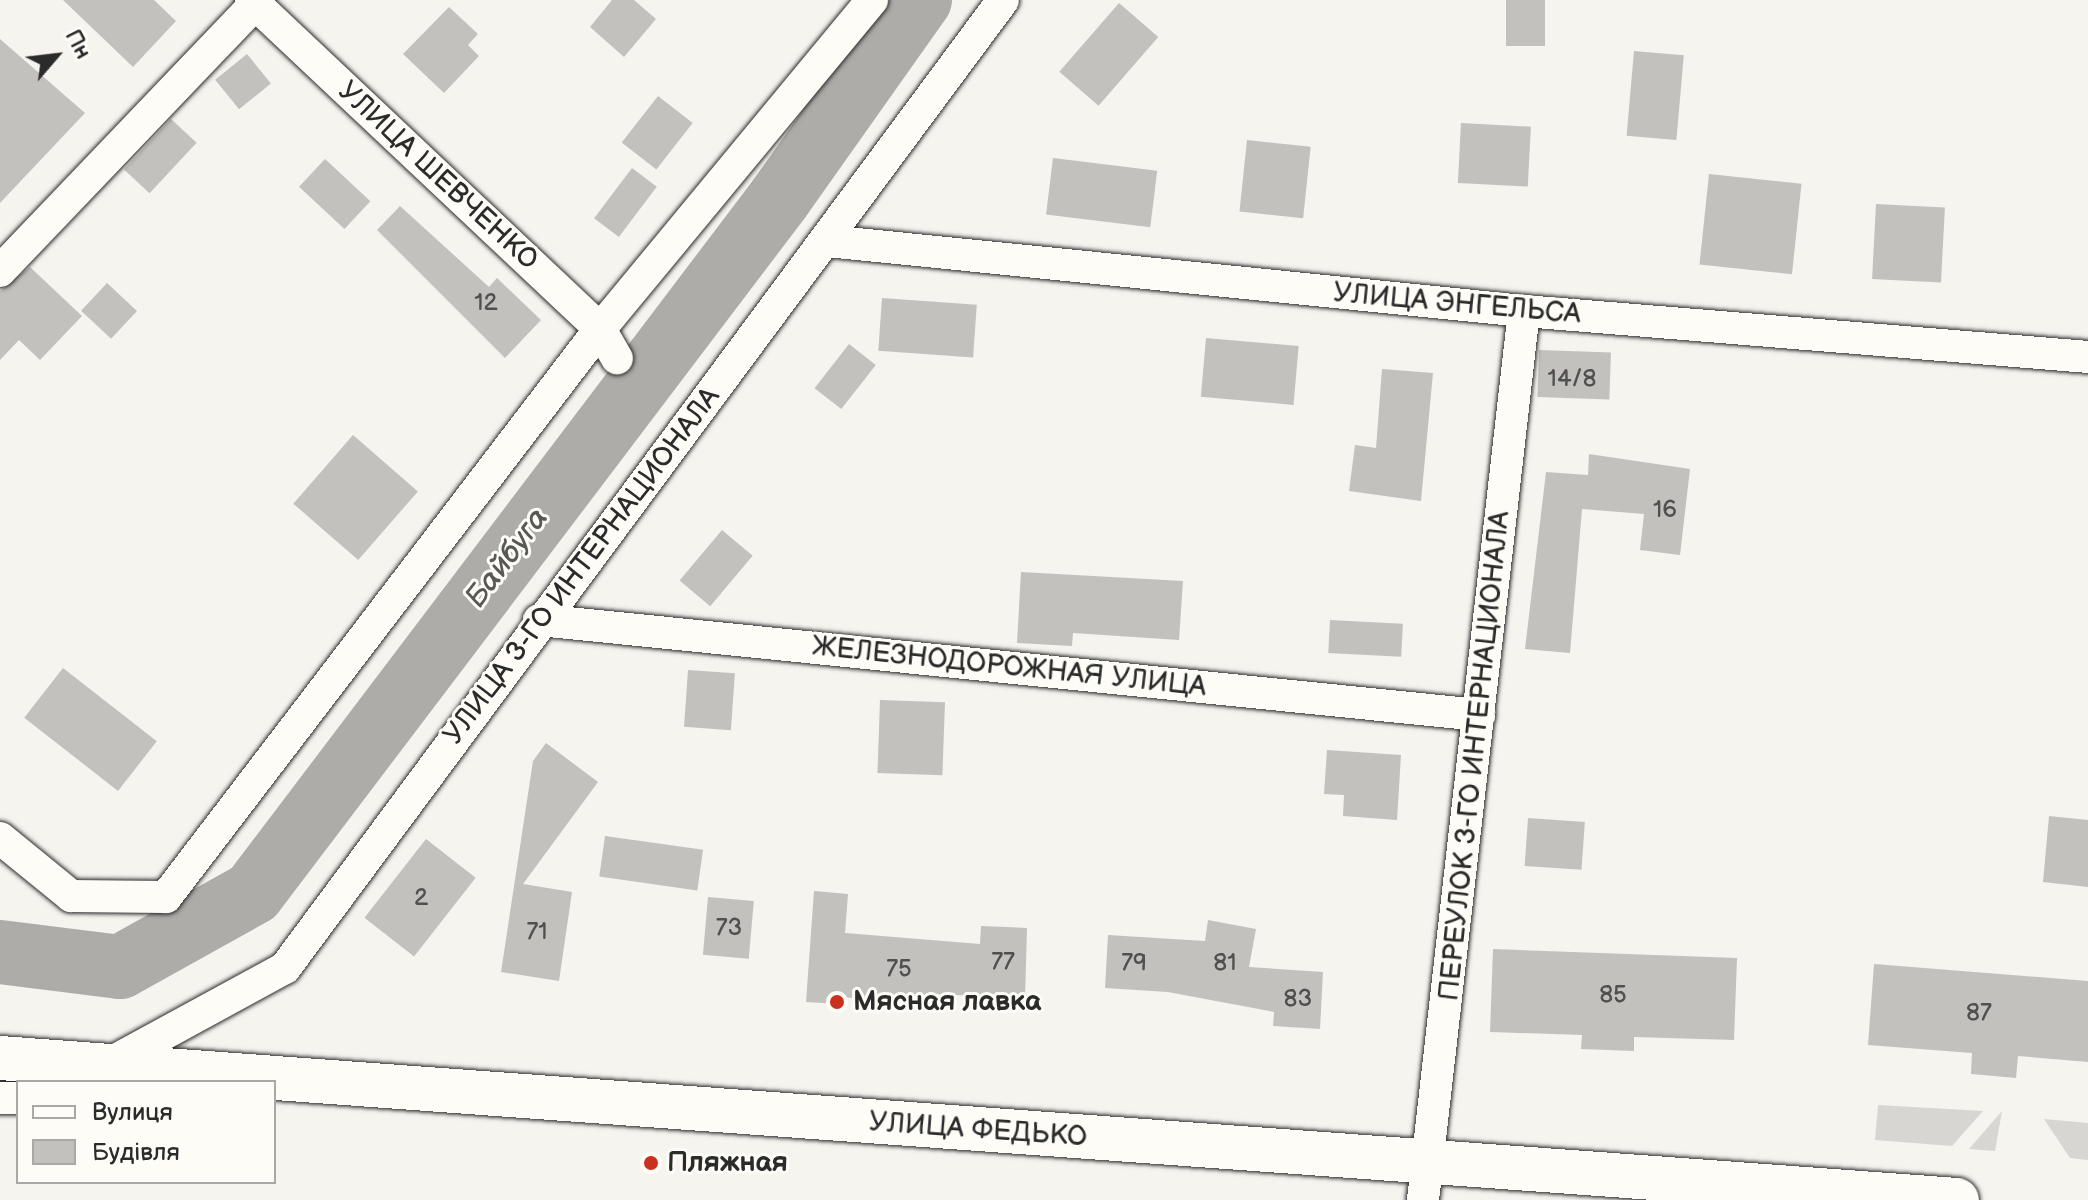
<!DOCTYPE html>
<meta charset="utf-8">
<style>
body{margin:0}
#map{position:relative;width:2088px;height:1200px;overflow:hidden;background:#f5f4ef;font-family:"Balsamiq Sans",sans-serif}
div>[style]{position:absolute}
.green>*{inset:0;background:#d7d6d2}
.river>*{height:64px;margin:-32px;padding:0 32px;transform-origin:32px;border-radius:32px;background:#adaca9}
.building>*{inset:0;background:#c2c1be;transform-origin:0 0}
.roads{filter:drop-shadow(0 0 2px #2b2b2b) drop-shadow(0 0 2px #2b2b2b)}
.street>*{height:32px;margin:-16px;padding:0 16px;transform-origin:16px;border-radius:16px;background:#fdfcf7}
.secondary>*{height:44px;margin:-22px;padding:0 22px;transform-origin:22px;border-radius:22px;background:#fdfcf7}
.dots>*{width:22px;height:22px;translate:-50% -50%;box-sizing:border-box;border:4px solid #fdfcf7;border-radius:50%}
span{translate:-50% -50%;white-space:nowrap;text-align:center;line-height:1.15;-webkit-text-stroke:6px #fdfcf7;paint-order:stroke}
.number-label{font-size:24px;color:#515050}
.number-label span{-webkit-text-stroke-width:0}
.street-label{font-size:28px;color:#2b2b2b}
.poi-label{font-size:28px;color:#2b2b2b;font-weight:700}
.left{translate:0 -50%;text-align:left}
.water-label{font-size:30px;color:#585857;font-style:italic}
.legend{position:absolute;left:16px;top:1080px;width:260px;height:104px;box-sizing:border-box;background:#fdfcf7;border:2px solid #a9a8a5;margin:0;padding:10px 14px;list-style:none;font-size:24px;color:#2b2b2b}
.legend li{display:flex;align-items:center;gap:16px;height:40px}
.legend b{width:40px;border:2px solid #a9a8a5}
.north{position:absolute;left:16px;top:16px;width:80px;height:80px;-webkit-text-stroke:6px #fdfcf7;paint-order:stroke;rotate:62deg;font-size:22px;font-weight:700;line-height:32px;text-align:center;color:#2b2b2b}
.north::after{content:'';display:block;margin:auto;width:28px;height:36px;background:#2b2b2b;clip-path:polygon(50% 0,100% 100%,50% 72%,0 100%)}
</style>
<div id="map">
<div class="green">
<i style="clip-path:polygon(1878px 1105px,1983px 1111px,1952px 1146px,1875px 1140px)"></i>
<i style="clip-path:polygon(2002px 1111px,1995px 1151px,1969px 1149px)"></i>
<i style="clip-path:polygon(2044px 1119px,2088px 1123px,2088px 1160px,2070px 1158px)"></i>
</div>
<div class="river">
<i style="left:0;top:952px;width:121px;rotate:7.1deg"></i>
<i style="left:120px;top:967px;width:152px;rotate:-29.1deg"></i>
<i style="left:253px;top:893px;width:871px;rotate:-52.84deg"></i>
<i style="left:779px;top:199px;width:244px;rotate:-54.7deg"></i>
</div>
<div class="building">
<i style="clip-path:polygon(63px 0,154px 0,176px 21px,133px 67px)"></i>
<i style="clip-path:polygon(612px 0,634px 0,656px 19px,624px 57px,590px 27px)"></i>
<i style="left:1506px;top:0;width:39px;height:46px"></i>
<i style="left:1119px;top:3px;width:52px;height:91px;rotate:41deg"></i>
<i style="clip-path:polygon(449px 7px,478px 34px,468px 45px,479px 56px,444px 93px,403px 54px)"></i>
<i style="clip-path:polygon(0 39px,85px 113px,0 203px)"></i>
<i style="left:1634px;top:51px;width:50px;height:85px;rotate:5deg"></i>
<i style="left:247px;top:54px;width:38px;height:41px;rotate:51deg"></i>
<i style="left:658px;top:96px;width:44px;height:59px;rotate:38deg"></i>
<i style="left:171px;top:119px;width:35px;height:69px;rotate:43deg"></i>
<i style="left:1461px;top:123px;width:70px;height:60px;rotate:3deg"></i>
<i style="left:1247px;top:140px;width:64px;height:72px;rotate:6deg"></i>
<i style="left:1053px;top:158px;width:105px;height:57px;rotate:7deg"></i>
<i style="left:325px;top:159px;width:62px;height:38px;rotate:43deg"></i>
<i style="left:632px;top:168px;width:31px;height:63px;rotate:37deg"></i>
<i style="left:1709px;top:174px;width:93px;height:91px;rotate:6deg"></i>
<i style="left:1876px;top:204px;width:69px;height:75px;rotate:3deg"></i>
<i style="clip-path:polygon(400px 206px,489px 287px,497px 278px,541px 320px,505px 358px,377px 230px)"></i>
<i style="clip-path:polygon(30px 267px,82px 316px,40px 360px,19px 340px,0 360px,0 291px)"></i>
<i style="left:107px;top:283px;width:41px;height:38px;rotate:43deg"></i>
<i style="left:882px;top:298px;width:95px;height:53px;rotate:4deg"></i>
<i style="left:1206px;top:338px;width:93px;height:59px;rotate:5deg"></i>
<i style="left:849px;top:344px;width:34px;height:56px;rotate:38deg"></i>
<i style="left:1539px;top:350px;width:72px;height:47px;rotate:2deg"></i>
<i style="clip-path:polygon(1382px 369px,1433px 373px,1421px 501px,1349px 491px,1355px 445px,1376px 448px)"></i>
<i style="left:353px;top:435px;width:86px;height:91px;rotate:41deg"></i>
<i style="clip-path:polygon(1589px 454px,1690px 469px,1680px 555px,1640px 550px,1644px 514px,1582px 509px,1570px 653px,1525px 649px,1546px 472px,1588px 475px)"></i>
<i style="left:722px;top:530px;width:40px;height:66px;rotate:40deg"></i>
<i style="clip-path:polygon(1021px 572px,1183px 581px,1179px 640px,1073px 633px,1072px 646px,1017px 643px)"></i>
<i style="left:1330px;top:620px;width:73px;height:33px;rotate:3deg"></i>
<i style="left:63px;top:668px;width:119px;height:63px;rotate:38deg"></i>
<i style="left:688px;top:670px;width:47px;height:57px;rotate:4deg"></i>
<i style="left:880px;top:700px;width:65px;height:73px;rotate:2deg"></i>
<i style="clip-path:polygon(546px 743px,598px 782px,523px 884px,572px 892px,559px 981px,501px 972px,533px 761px)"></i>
<i style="clip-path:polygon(1327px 750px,1401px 755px,1397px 820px,1343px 816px,1344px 795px,1324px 794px)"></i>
<i style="clip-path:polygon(2049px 816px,2088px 820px,2088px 887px,2043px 882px)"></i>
<i style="left:1528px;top:818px;width:57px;height:48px;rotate:4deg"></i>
<i style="left:605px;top:836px;width:99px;height:41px;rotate:8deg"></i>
<i style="left:426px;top:839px;width:63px;height:100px;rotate:38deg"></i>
<i style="clip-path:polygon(814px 891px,848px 894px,845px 933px,980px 944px,981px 926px,1027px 928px,1025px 998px,932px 994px,931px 1004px,840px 997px,839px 1004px,806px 1002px)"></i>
<i style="left:708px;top:897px;width:46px;height:58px;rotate:5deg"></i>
<i style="clip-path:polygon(1208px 920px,1256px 929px,1249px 967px,1323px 972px,1320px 1029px,1273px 1026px,1274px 1012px,1168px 992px,1105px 988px,1108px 935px,1205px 941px)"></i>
<i style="clip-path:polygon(1493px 949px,1737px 958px,1734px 1040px,1634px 1037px,1634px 1051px,1581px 1049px,1582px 1035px,1490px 1032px)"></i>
<i style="clip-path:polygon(1874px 964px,2088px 981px,2088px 1062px,2018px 1056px,2016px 1078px,1971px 1074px,1972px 1053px,1868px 1045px)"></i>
</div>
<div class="roads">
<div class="street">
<i style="left:251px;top:0;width:480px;rotate:43.3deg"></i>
<i style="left:600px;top:329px;width:34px;rotate:60deg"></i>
<i style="left:827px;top:241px;width:701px;rotate:5.74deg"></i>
<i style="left:1524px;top:311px;width:566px;rotate:4.66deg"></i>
<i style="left:0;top:271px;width:375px;rotate:-46.3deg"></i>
<i style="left:539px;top:620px;width:945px;rotate:5.77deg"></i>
<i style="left:0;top:838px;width:92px;rotate:39.2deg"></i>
<i style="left:71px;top:896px;width:95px;rotate:0.6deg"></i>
<i style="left:166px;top:897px;width:715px;rotate:-52.62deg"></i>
<i style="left:600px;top:329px;width:427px;rotate:-50.4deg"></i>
<i style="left:105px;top:1066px;width:205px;rotate:-28.6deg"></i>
<i style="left:285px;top:968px;width:1205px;rotate:-53.43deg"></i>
<i style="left:0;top:1098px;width:18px"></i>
<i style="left:1423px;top:1200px;width:895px;rotate:-83.52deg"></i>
</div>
<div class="secondary">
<i style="left:0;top:1058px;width:1962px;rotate:4.15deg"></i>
</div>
</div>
<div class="dots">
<i style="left:837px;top:1002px;background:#c8321e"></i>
<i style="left:651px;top:1163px;background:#c8321e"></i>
</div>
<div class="number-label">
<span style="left:486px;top:303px">12</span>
<span style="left:1572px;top:379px">14/8</span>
<span style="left:1665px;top:510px">16</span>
<span style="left:421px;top:898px">2</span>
<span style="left:729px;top:928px">73</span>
<span style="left:537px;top:932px">71</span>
<span style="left:1003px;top:962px">77</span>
<span style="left:1134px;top:963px">79</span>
<span style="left:1225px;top:963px">81</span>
<span style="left:899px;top:969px">75</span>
<span style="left:1613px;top:995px">85</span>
<span style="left:1298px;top:999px">83</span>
<span style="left:1979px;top:1013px">87</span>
</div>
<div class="street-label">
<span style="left:438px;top:176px;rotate:43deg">УЛИЦА ШЕВЧЕНКО</span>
<span style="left:1457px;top:304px;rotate:5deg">УЛИЦА ЭНГЕЛЬСА</span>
<span style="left:582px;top:566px;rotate:-53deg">УЛИЦА 3-ГО ИНТЕРНАЦИОНАЛА</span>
<span style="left:1009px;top:667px;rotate:6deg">ЖЕЛЕЗНОДОРОЖНАЯ УЛИЦА</span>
<span style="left:1475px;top:756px;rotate:-84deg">ПЕРЕУЛОК 3-ГО ИНТЕРНАЦИОНАЛА</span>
<span style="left:978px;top:1130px;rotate:4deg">УЛИЦА ФЕДЬКО</span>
</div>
<div class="poi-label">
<span class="left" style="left:853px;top:1002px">Мясная лавка</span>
<span class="left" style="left:667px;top:1163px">Пляжная</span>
</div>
<div class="water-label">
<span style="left:507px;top:558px;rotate:-53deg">Байбуга</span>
</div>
<ul class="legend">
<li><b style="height:10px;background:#fdfcf7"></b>Вулиця</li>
<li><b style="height:22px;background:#c2c1be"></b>Будівля</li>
</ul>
<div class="north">Пн</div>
</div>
